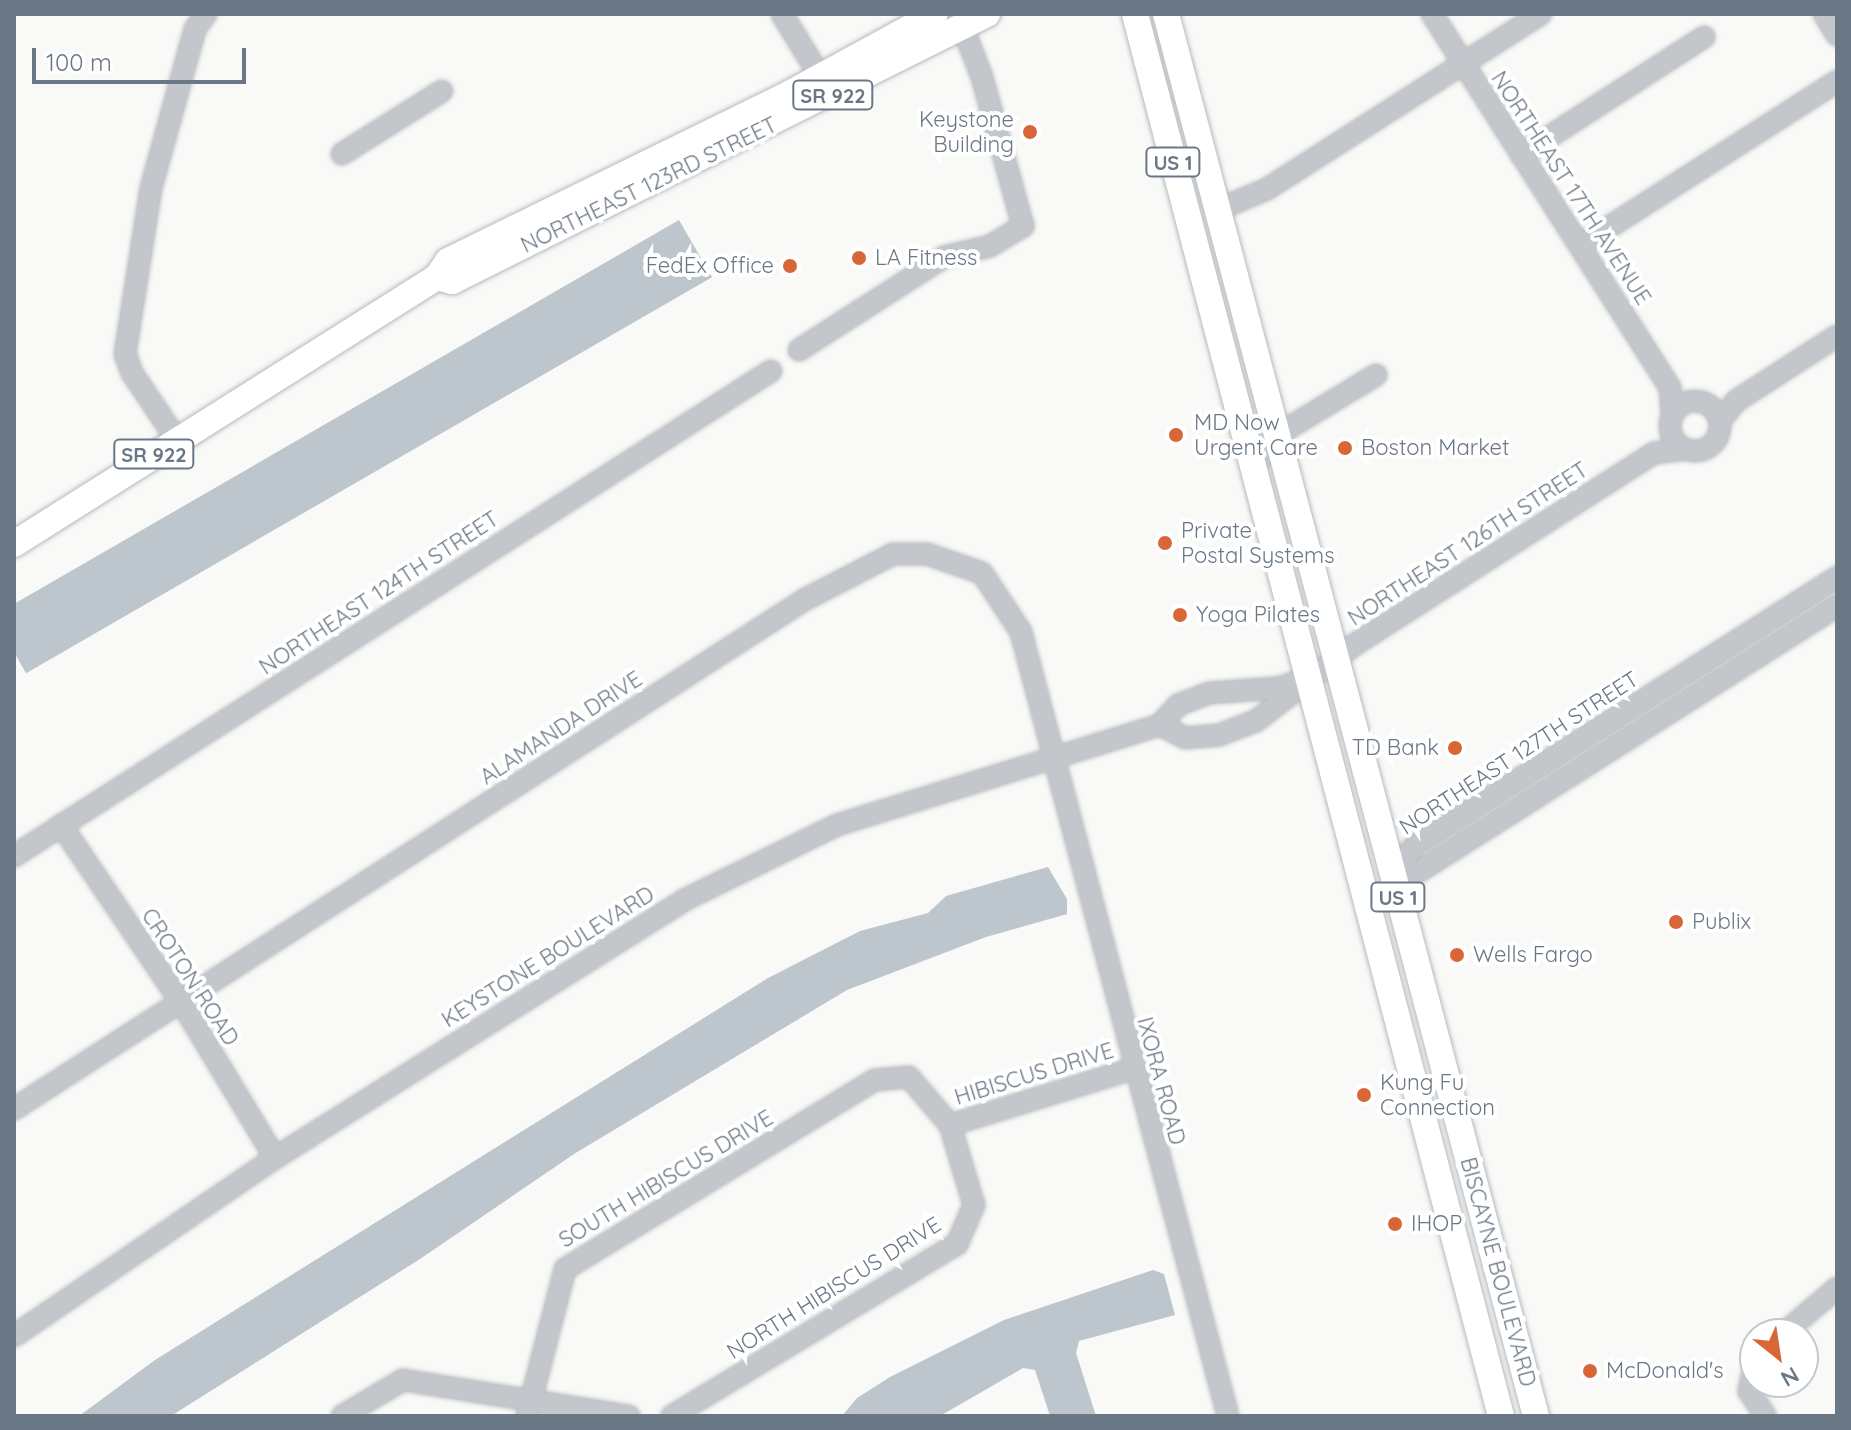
<!DOCTYPE html>
<style>
body{margin:0}
#map{position:relative;width:1851px;height:1430px;overflow:hidden;background:#f9f9f7;font-family:Quicksand,sans-serif}
div>[style]{position:absolute}
.water>*{inset:0;background:#bdc6cc;transform-origin:0 0}
.roads{filter:drop-shadow(0 0 2px #b6babe) drop-shadow(0 0 2px #b6babe)}
.minor>*{height:20px;margin:-10px;padding:0 10px;transform-origin:10px;border-radius:10px;background:#c3c6ca}
.minor>.ring{margin:-10px;padding:0;box-sizing:content-box;background:none;border:20px solid #c3c6ca;border-radius:50%}
.major>*{height:26px;margin:-13px;padding:0 13px;transform-origin:13px;border-radius:13px;background:#fff}
.dots>*{width:22px;height:22px;translate:-50% -50%;box-sizing:border-box;border:4px solid #fff;border-radius:50%}
span{translate:-50% -50%;white-space:nowrap;text-align:center;line-height:1.15;-webkit-text-stroke:8px #fff;paint-order:stroke}
.shield-label span{padding:2px 6px;background:#fff;border:2px solid;border-radius:6px;-webkit-text-stroke-width:0}
.shield-label{font-size:20px;color:#6a7886;font-weight:700}
.poi-label{font-size:22px;color:#6a7886}
.right{translate:-100% -50%;text-align:right}
.left{translate:0 -50%;text-align:left}
.street-label{font-size:22px;color:#6a7886}
.frame{position:absolute;inset:0;border:16px solid #6a7886;pointer-events:none}
.north{position:absolute;left:1739px;top:1318px;width:80px;height:80px;box-sizing:border-box;background:#fff;border:2px solid #c3c9cf;border-radius:50%;rotate:150deg;font-size:22px;font-weight:700;line-height:32px;text-align:center;color:#6a7886}
.north::after{content:'';display:block;margin:auto;width:28px;height:36px;background:#d96637;clip-path:polygon(50% 0,100% 100%,50% 72%,0 100%)}
.scale{position:absolute;left:32px;top:48px;width:214px;height:36px;box-sizing:border-box;border:4px solid #6a7886;border-top:0;padding-left:10px;font-size:24px;line-height:28px;white-space:nowrap;color:#6a7886;-webkit-text-stroke:6px #fff;paint-order:stroke}
</style>
<div id="map">
<div class="water">
<i style="left:679px;top:220px;width:66px;height:792px;rotate:60deg"></i>
<i style="clip-path:polygon(1048px 867px,1067px 899px,1067px 914px,986px 937px,847px 990px,574px 1154px,420px 1259px,171px 1416px,79px 1416px,155px 1360px,768px 978px,860px 931px,928px 913px,946px 896px)"></i>
<i style="clip-path:polygon(1153px 1270px,1164px 1274px,1175px 1315px,1079px 1341px,1076px 1353px,1096px 1416px,1050px 1416px,1035px 1370px,1023px 1368px,940px 1416px,842px 1416px,857px 1398px,890px 1377px,1004px 1320px)"></i>
</div>
<div class="roads">
<div class="minor">
<i style="left:782px;top:14px;width:75px;rotate:58.6deg"></i>
<i style="left:1432px;top:14px;width:442px;rotate:57.5deg"></i>
<i style="left:1670px;top:387px;width:27px;rotate:86deg"></i>
<i style="left:1824px;top:14px;width:25px;rotate:58deg"></i>
<i style="left:342px;top:154px;width:118px;rotate:-32.2deg"></i>
<i style="left:1521px;top:155px;width:218px;rotate:-32.8deg"></i>
<i style="left:1217px;top:210px;width:54px;rotate:-22.8deg"></i>
<i style="left:1267px;top:189px;width:325px;rotate:-32.6deg"></i>
<i style="left:1581px;top:245px;width:304px;rotate:-32.6deg"></i>
<i style="left:799px;top:350px;width:172px;rotate:-32.7deg"></i>
<i style="left:944px;top:257px;width:47px;rotate:-13.4deg"></i>
<i style="left:990px;top:246px;width:39px;rotate:-31deg"></i>
<i style="left:1023px;top:226px;width:155px;rotate:-105.4deg"></i>
<i style="left:982px;top:77px;width:53px;rotate:-111.2deg"></i>
<i class="ring" style="left:1670px;top:401px;width:30px;height:30px"></i>
<i style="left:1720px;top:421px;width:26px;rotate:-51deg"></i>
<i style="left:1736px;top:401px;width:120px;rotate:-32.8deg"></i>
<i style="left:177px;top:440px;width:81px;rotate:-123.9deg"></i>
<i style="left:132px;top:373px;width:20px;rotate:-110deg"></i>
<i style="left:125px;top:354px;width:168px;rotate:-81.1deg"></i>
<i style="left:151px;top:188px;width:165px;rotate:-74.5deg"></i>
<i style="left:195px;top:29px;width:19px;rotate:-54deg"></i>
<i style="left:1253px;top:468px;width:41px;rotate:-54deg"></i>
<i style="left:1277px;top:435px;width:116px;rotate:-31.2deg"></i>
<i style="left:1160px;top:725px;width:28px;rotate:27deg"></i>
<i style="left:1185px;top:738px;width:34px;rotate:-5deg"></i>
<i style="left:1219px;top:735px;width:40px;rotate:-21deg"></i>
<i style="left:1256px;top:721px;width:124px;rotate:-37.8deg"></i>
<i style="left:1354px;top:645px;width:356px;rotate:-32.6deg"></i>
<i style="left:1654px;top:453px;width:31px;rotate:-7deg"></i>
<i style="left:61px;top:825px;width:214px;rotate:55.9deg"></i>
<i style="left:181px;top:1002px;width:182px;rotate:58.9deg"></i>
<i style="left:14px;top:856px;width:899px;rotate:-32.65deg"></i>
<i style="left:1391px;top:875px;width:38px;rotate:-51deg"></i>
<i style="left:1415px;top:845px;width:500px;rotate:-32.4deg"></i>
<i style="left:1391px;top:875px;width:24px;rotate:-2deg"></i>
<i style="left:1415px;top:874px;width:500px;rotate:-32.4deg"></i>
<i style="left:14px;top:1109px;width:940px;rotate:-32.79deg"></i>
<i style="left:804px;top:600px;width:100px;rotate:-27.3deg"></i>
<i style="left:893px;top:554px;width:34px"></i>
<i style="left:927px;top:554px;width:58px;rotate:19.1deg"></i>
<i style="left:982px;top:573px;width:71px;rotate:56.5deg"></i>
<i style="left:1021px;top:632px;width:811px;rotate:75.21deg"></i>
<i style="left:950px;top:1125px;width:190px;rotate:-17.1deg"></i>
<i style="left:1783px;top:1334px;width:71px;rotate:-40.4deg"></i>
<i style="left:14px;top:1336px;width:316px;rotate:-34.3deg"></i>
<i style="left:275px;top:1158px;width:484px;rotate:-32.2deg"></i>
<i style="left:684px;top:900px;width:170px;rotate:-26.1deg"></i>
<i style="left:837px;top:825px;width:338px;rotate:-17.2deg"></i>
<i style="left:1160px;top:725px;width:27px;rotate:-48deg"></i>
<i style="left:1178px;top:705px;width:33px;rotate:-21deg"></i>
<i style="left:1209px;top:693px;width:69px;rotate:-4.1deg"></i>
<i style="left:1278px;top:688px;width:32px;rotate:-18deg"></i>
<i style="left:1755px;top:1364px;width:28px;rotate:103deg"></i>
<i style="left:1749px;top:1391px;width:30px;rotate:57deg"></i>
<i style="left:342px;top:1416px;width:71px;rotate:-30.5deg"></i>
<i style="left:403px;top:1380px;width:229px;rotate:9.1deg"></i>
<i style="left:527px;top:1416px;width:152px;rotate:-75.5deg"></i>
<i style="left:565px;top:1269px;width:363px;rotate:-31.4deg"></i>
<i style="left:875px;top:1080px;width:34px;rotate:-5deg"></i>
<i style="left:909px;top:1077px;width:63px;rotate:49.5deg"></i>
<i style="left:950px;top:1125px;width:84px;rotate:73.3deg"></i>
<i style="left:974px;top:1205px;width:43px;rotate:113.6deg"></i>
<i style="left:957px;top:1244px;width:333px;rotate:148.9deg"></i>
</div>
<div class="major">
<i style="left:1135px;top:14px;width:1449px;rotate:75.37deg"></i>
<i style="left:1166px;top:14px;width:1450px;rotate:75.22deg"></i>
<i style="left:437px;top:277px;width:16px;rotate:15deg"></i>
<i style="left:452px;top:281px;width:598px;rotate:-26.52deg"></i>
<i style="left:14px;top:544px;width:500px;rotate:-32.26deg"></i>
<i style="left:437px;top:277px;width:19px;rotate:-55deg"></i>
<i style="left:448px;top:261px;width:380px;rotate:-26.1deg"></i>
<i style="left:789px;top:94px;width:166px;rotate:-28.7deg"></i>
</div>
</div>
<div class="dots">
<i style="left:1030px;top:132px;background:#d96637"></i>
<i style="left:859px;top:258px;background:#d96637"></i>
<i style="left:790px;top:266px;background:#d96637"></i>
<i style="left:1176px;top:435px;background:#d96637"></i>
<i style="left:1345px;top:448px;background:#d96637"></i>
<i style="left:1165px;top:543px;background:#d96637"></i>
<i style="left:1180px;top:615px;background:#d96637"></i>
<i style="left:1455px;top:748px;background:#d96637"></i>
<i style="left:1676px;top:922px;background:#d96637"></i>
<i style="left:1457px;top:955px;background:#d96637"></i>
<i style="left:1364px;top:1095px;background:#d96637"></i>
<i style="left:1395px;top:1224px;background:#d96637"></i>
<i style="left:1590px;top:1371px;background:#d96637"></i>
</div>
<div class="shield-label">
<span style="left:833px;top:95px">SR 922</span>
<span style="left:1173px;top:162px">US 1</span>
<span style="left:154px;top:454px">SR 922</span>
<span style="left:1398px;top:897px">US 1</span>
</div>
<div class="poi-label">
<span class="right" style="left:1014px;top:132px">Keystone<br>Building</span>
<span class="left" style="left:875px;top:258px">LA Fitness</span>
<span class="right" style="left:774px;top:266px">FedEx Office</span>
<span class="left" style="left:1194px;top:435px">MD Now<br>Urgent Care</span>
<span class="left" style="left:1361px;top:448px">Boston Market</span>
<span class="left" style="left:1181px;top:543px">Private<br>Postal Systems</span>
<span class="left" style="left:1196px;top:615px">Yoga Pilates</span>
<span class="right" style="left:1439px;top:748px">TD Bank</span>
<span class="left" style="left:1692px;top:922px">Publix</span>
<span class="left" style="left:1473px;top:955px">Wells Fargo</span>
<span class="left" style="left:1380px;top:1095px">Kung Fu<br>Connection</span>
<span class="left" style="left:1411px;top:1224px">IHOP</span>
<span class="left" style="left:1606px;top:1371px">McDonald's</span>
</div>
<div class="street-label">
<span style="left:649px;top:185px;rotate:-26deg">NORTHEAST 123RD STREET</span>
<span style="left:1571px;top:188px;rotate:57deg">NORTHEAST 17TH AVENUE</span>
<span style="left:1468px;top:544px;rotate:-33deg">NORTHEAST 126TH STREET</span>
<span style="left:379px;top:593px;rotate:-33deg">NORTHEAST 124TH STREET</span>
<span style="left:561px;top:728px;rotate:-33deg">ALAMANDA DRIVE</span>
<span style="left:1519px;top:753px;rotate:-33deg">NORTHEAST 127TH STREET</span>
<span style="left:548px;top:957px;rotate:-32deg">KEYSTONE BOULEVARD</span>
<span style="left:190px;top:977px;rotate:57deg">CROTON ROAD</span>
<span style="left:1034px;top:1074px;rotate:-17deg">HIBISCUS DRIVE</span>
<span style="left:1161px;top:1081px;rotate:75deg">IXORA ROAD</span>
<span style="left:666px;top:1179px;rotate:-31deg">SOUTH HIBISCUS DRIVE</span>
<span style="left:1498px;top:1272px;rotate:75deg">BISCAYNE BOULEVARD</span>
<span style="left:834px;top:1288px;rotate:-32deg">NORTH HIBISCUS DRIVE</span>
</div>
<div class="frame"></div>
<div class="north">N</div>
<div class="scale">100 m</div>
</div>
